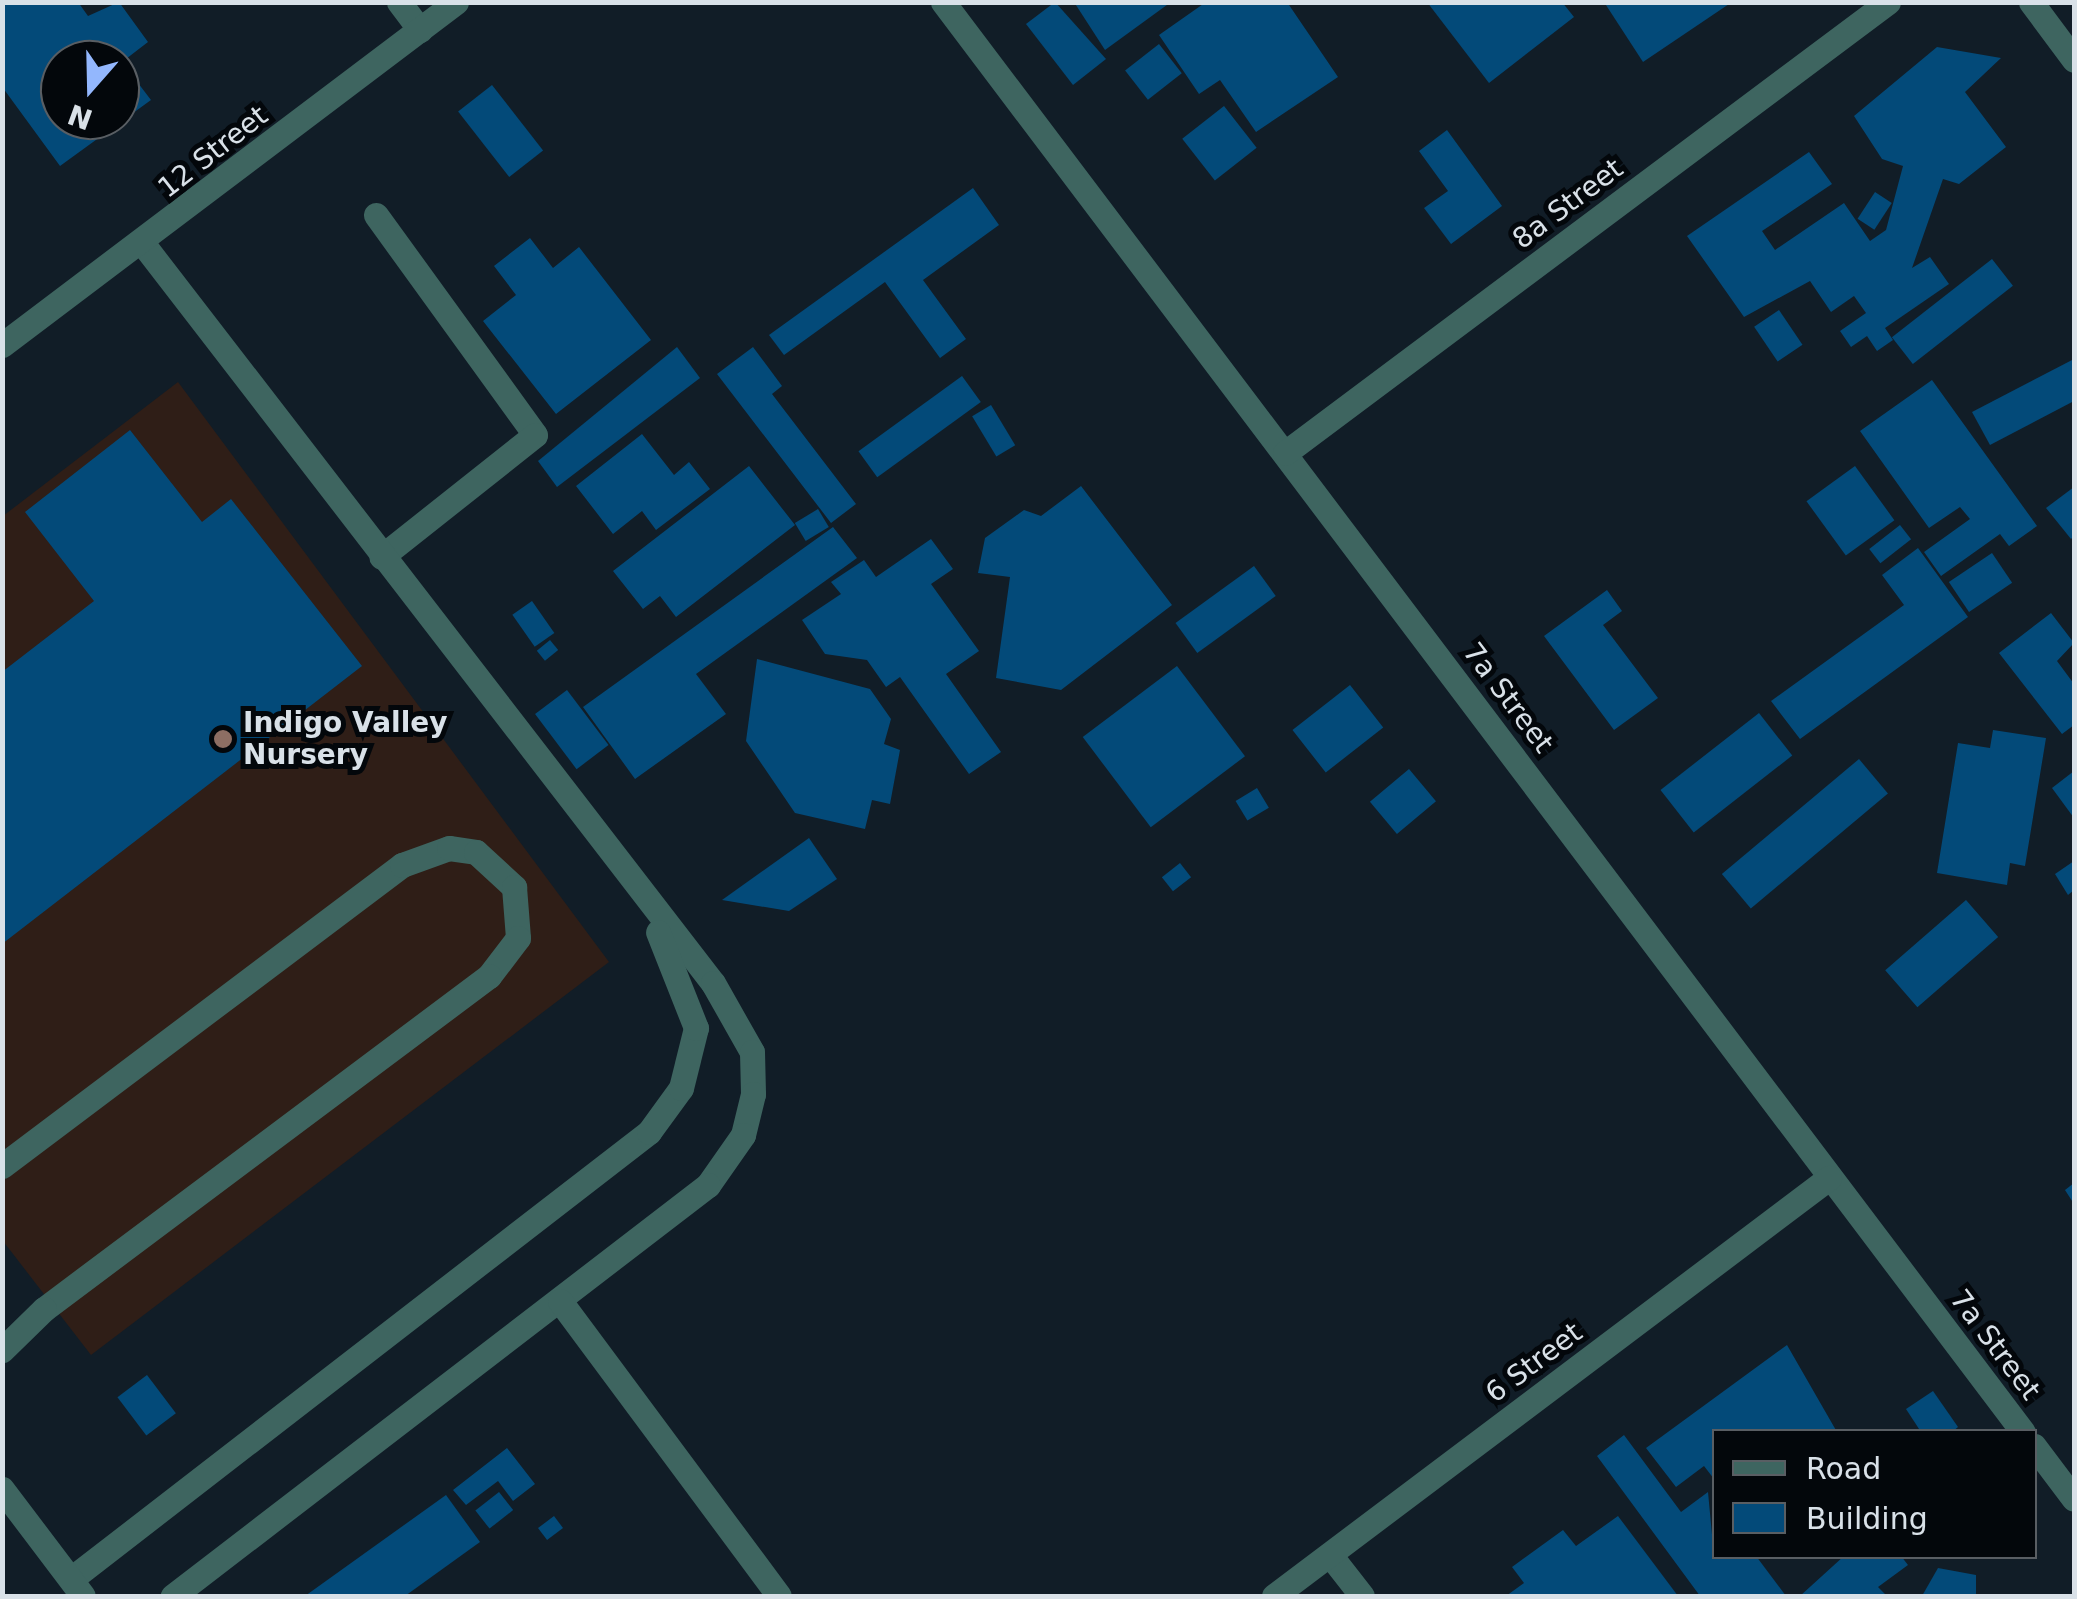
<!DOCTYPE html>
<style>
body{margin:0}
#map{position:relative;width:2077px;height:1599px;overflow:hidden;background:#111d27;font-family:"DejaVu Sans",sans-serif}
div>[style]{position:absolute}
.education>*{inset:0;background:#2f1e17}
.building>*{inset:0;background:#034a79;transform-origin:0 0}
.service>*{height:25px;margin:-12.5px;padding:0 12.5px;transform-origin:12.5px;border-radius:12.5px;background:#3e6560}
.minor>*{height:25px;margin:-12.5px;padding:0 12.5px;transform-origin:12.5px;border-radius:12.5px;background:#3e6560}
.dots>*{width:28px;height:28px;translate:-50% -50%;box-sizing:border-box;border:5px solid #03070b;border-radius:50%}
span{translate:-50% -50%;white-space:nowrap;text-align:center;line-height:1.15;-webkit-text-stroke:10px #03070b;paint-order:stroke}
.street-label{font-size:28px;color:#d9e1e8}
.poi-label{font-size:28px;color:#d9e1e8;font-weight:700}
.left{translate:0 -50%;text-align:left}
.frame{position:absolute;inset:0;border:5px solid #d9e1e8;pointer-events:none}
.legend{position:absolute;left:1712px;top:1429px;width:325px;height:130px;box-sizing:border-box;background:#03070b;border:2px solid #595e63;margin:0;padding:12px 18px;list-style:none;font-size:30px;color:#d9e1e8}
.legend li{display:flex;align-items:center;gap:20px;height:50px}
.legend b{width:50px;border:2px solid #595e63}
.north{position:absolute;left:40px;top:40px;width:100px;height:100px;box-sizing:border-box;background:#03070b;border:2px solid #595e63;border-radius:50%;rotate:200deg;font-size:28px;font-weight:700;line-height:40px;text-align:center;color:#d9e1e8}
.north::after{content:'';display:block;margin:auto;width:35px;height:45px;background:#93b7fd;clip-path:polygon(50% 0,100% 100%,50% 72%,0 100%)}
</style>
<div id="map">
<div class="education">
<i style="clip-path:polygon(178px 382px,609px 962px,91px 1355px,3px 1241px,3px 516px)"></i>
</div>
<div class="building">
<i style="clip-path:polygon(evenodd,2px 2px,78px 2px,88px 16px,119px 2px,148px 42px,122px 62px,151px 100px,60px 166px,3px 88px,2px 2px,60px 60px,120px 60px,120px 120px,60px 120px,60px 60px)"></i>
<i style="clip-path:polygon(1055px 2px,1106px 59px,1073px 85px,1026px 24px)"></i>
<i style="clip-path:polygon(1074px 2px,1171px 2px,1105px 50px)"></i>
<i style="clip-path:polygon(1206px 2px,1287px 2px,1338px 77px,1256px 132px,1220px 80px,1199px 94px,1159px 35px)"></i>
<i style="clip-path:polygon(1427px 2px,1562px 2px,1574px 17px,1489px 83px)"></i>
<i style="clip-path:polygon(1604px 2px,1732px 2px,1643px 62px)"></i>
<i style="left:1159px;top:44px;width:37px;height:43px;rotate:52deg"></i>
<i style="clip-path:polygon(1937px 47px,2001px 58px,1965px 92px,2006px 147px,1959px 184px,1943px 179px,1912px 268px,1930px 257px,1949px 284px,1885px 328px,1893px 340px,1877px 351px,1867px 336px,1851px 347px,1840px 331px,1866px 313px,1854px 296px,1831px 312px,1810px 281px,1744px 317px,1687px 236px,1809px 152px,1832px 184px,1762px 231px,1775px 250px,1844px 203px,1870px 241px,1886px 230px,1903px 166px,1882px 159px,1854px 116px)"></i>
<i style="left:492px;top:85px;width:83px;height:43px;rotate:52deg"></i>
<i style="left:1224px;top:106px;width:53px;height:53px;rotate:52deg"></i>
<i style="clip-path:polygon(1447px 130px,1502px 206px,1451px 244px,1424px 208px,1448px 191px,1419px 151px)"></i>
<i style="clip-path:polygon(973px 188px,999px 225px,923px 280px,966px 339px,940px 358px,885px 282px,784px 355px,769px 335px)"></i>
<i style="left:1875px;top:192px;width:20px;height:32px;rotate:33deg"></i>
<i style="clip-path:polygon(530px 238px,553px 268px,579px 247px,651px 340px,556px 414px,483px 321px,516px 295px,494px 266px)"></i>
<i style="left:1992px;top:259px;width:34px;height:127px;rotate:52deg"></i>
<i style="left:1779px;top:310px;width:42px;height:30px;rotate:56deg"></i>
<i style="clip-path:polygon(677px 347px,700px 378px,557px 487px,538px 461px)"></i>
<i style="clip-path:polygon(753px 347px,782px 386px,772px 394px,856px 504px,831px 523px,717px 374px)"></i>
<i style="clip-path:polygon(2074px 359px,2074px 401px,1990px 445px,1972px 412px)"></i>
<i style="left:962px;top:376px;width:32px;height:128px;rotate:54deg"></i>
<i style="clip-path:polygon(1932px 380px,2037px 526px,2009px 546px,2000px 534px,1941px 576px,1924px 552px,1970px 519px,1960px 507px,1929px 528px,1860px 431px)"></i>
<i style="left:991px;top:405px;width:47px;height:22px;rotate:59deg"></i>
<i style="clip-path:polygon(130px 430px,202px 522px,231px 499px,362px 666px,2px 944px,2px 672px,94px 601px,25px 512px)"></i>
<i style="clip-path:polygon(642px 434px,674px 475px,689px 462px,710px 489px,656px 530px,642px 511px,613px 534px,576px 486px)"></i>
<i style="clip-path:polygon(749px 466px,795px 525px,676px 617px,660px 596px,643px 609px,613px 571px)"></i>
<i style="left:1855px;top:466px;width:67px;height:60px;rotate:54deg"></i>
<i style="clip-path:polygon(1081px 486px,1172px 605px,1061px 690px,996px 678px,1010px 577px,978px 573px,985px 538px,1024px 510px,1041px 516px)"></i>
<i style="clip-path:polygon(2074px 487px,2074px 536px,2071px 539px,2046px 508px)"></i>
<i style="left:818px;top:509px;width:21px;height:27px;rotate:59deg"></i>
<i style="left:1900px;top:525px;width:18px;height:39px;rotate:52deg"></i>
<i style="clip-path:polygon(833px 527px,857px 558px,696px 674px,726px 714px,635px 779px,583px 707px)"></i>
<i style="clip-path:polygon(931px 539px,953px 569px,931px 584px,979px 651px,946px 674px,1001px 752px,969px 774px,900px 677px,886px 687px,867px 660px,825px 654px,802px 620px,841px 594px,831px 582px,864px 560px,876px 577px)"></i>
<i style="clip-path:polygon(1918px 548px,1968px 617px,1800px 739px,1771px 701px,1904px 605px,1882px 575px)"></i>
<i style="left:1992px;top:553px;width:36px;height:52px;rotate:56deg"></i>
<i style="left:1254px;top:566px;width:37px;height:97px;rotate:54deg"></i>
<i style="clip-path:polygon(1607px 590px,1622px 611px,1603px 625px,1658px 698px,1614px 730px,1544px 636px)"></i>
<i style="left:532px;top:601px;width:39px;height:24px;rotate:55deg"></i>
<i style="clip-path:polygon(2051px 613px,2074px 643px,2057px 661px,2074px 684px,2074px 725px,2062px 734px,1999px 653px)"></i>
<i style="left:550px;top:640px;width:13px;height:17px;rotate:51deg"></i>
<i style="clip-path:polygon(757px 659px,870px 689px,891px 719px,884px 744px,900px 750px,890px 804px,872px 800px,865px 829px,795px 813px,746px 741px)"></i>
<i style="left:1177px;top:666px;width:113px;height:118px;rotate:53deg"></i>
<i style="left:1350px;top:685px;width:54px;height:73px;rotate:52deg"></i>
<i style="left:567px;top:690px;width:69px;height:40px;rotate:53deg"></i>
<i style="left:1759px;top:713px;width:54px;height:125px;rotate:52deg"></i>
<i style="clip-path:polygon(1993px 730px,2046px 738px,2025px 866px,2010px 863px,2007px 885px,1937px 873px,1958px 743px,1990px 748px)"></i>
<i style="left:1859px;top:759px;width:45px;height:179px;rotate:50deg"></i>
<i style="left:1409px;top:769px;width:42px;height:51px;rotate:50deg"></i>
<i style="clip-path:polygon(2074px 771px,2074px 818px,2052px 788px)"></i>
<i style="left:1257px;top:788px;width:23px;height:25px;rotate:59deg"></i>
<i style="clip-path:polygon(809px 838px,837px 879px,789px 911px,722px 900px)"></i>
<i style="clip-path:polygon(2074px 861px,2074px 890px,2068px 895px,2055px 874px)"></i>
<i style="left:1180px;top:863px;width:18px;height:23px;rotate:52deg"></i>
<i style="left:1966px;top:900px;width:49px;height:107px;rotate:49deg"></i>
<i style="clip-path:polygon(2074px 1183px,2074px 1204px,2065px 1190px)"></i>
<i style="clip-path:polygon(1787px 1345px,1837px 1432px,1714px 1432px,1714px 1479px,1704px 1466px,1676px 1487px,1646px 1448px)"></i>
<i style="left:147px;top:1375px;width:48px;height:37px;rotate:53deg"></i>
<i style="clip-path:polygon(1933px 1391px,1958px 1427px,1952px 1432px,1921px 1432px,1906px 1409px)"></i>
<i style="clip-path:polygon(1624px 1435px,1681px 1512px,1708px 1492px,1714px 1556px,1756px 1556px,1786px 1596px,1700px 1596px,1597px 1456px)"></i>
<i style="clip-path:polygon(507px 1448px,535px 1484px,513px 1501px,498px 1481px,466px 1505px,453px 1490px)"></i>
<i style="left:499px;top:1492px;width:23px;height:30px;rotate:52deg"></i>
<i style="clip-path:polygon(446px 1495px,480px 1542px,405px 1596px,305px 1596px)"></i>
<i style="left:554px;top:1516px;width:15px;height:20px;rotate:53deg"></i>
<i style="clip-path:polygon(1618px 1516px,1678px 1596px,1506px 1596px,1524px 1583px,1512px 1567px,1563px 1530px,1576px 1546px)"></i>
<i style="clip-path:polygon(1844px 1556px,1901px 1556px,1908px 1565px,1878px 1587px,1887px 1596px,1800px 1596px)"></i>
<i style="clip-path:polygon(1938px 1568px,1976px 1575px,1976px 1596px,1922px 1596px)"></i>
</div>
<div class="service">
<i style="left:376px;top:215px;width:271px;rotate:54.1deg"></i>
<i style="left:535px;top:435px;width:196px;rotate:141.6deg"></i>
<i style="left:143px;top:244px;width:933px;rotate:52.36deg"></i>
<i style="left:713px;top:983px;width:79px;rotate:60.5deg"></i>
<i style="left:752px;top:1052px;width:42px;rotate:88.6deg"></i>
<i style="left:753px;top:1094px;width:42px;rotate:103.7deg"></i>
<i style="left:743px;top:1135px;width:61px;rotate:125deg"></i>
<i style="left:708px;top:1185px;width:675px;rotate:142.47deg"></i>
<i style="left:2px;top:1166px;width:501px;rotate:-36.96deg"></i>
<i style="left:402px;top:865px;width:50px;rotate:-19.9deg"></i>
<i style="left:449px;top:848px;width:27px;rotate:8deg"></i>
<i style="left:476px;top:852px;width:52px;rotate:42.6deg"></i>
<i style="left:514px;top:887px;width:51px;rotate:85.5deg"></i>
<i style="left:518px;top:938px;width:48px;rotate:127.3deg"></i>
<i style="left:489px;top:976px;width:556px;rotate:143.19deg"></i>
<i style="left:44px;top:1309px;width:59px;rotate:135.7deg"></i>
<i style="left:560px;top:1301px;width:367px;rotate:53.4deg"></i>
<i style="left:71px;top:1579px;width:731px;rotate:-37.72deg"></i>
<i style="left:649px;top:1132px;width:54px;rotate:-54deg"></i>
<i style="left:681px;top:1088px;width:62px;rotate:-76deg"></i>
<i style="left:696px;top:1028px;width:103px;rotate:-111.6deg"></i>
</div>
<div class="minor">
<i style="left:399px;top:2px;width:35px;rotate:53deg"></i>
<i style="left:943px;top:2px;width:1792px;rotate:52.94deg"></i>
<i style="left:2031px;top:2px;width:72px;rotate:53.4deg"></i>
<i style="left:2px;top:345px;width:569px;rotate:-37.07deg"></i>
<i style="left:1285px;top:453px;width:753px;rotate:-36.79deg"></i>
<i style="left:2034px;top:1446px;width:66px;rotate:53deg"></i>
<i style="left:2px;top:1489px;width:134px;rotate:52.9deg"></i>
<i style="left:1330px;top:1555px;width:52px;rotate:52deg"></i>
<i style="left:1274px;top:1596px;width:695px;rotate:-36.99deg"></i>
</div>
<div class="dots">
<i style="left:223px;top:739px;background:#8d6e63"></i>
</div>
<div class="street-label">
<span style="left:213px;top:152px;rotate:-38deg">12 Street</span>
<span style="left:1568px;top:204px;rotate:-37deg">8a Street</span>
<span style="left:1508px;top:698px;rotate:53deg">7a Street</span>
<span style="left:1995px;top:1345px;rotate:53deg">7a Street</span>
<span style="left:1534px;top:1363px;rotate:-37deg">6 Street</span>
</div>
<div class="poi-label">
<span class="left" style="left:243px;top:739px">Indigo Valley<br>Nursery</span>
</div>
<div class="frame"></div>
<ul class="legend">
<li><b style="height:12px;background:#3e6560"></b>Road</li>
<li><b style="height:28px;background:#034a79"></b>Building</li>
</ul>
<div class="north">N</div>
</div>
